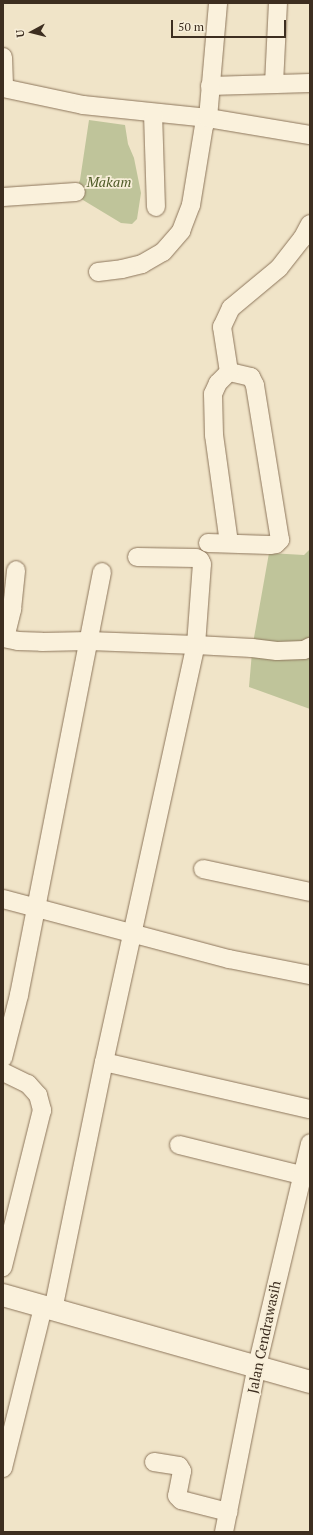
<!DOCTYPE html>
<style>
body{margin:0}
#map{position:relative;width:313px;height:1535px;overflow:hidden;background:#f0e4c8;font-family:"PT Serif",serif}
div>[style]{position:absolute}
.cemetery>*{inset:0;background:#bfc49a}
.roads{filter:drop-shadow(0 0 1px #8d765c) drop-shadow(0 0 1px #8d765c)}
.street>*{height:18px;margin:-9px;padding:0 9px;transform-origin:9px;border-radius:9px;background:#faf1dc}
.secondary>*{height:22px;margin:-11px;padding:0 11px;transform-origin:11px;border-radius:11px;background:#faf1dc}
span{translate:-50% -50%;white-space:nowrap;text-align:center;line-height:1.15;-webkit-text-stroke:3.5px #f7eed8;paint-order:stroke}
.park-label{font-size:14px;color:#4d5a26;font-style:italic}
.street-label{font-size:14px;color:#3d2e20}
.frame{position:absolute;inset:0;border:4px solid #3d2e20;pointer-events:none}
.north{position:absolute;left:12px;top:12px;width:40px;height:40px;-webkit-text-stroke:3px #f7eed8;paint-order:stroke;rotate:263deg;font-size:11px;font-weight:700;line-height:16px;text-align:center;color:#3d2e20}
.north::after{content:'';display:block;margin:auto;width:14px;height:18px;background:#3d2e20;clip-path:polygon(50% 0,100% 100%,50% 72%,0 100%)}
.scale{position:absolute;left:171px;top:20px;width:115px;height:18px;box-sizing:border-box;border:2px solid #3d2e20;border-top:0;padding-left:5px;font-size:12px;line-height:14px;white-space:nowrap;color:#3d2e20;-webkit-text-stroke:3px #f7eed8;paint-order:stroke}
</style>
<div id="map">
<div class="cemetery">
<i style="clip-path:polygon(89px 120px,125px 125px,128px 144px,134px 158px,141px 193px,137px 219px,132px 224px,121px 223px,78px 197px,76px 189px,80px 180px)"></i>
<i style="clip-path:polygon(310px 549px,310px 642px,253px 643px,269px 553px,304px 555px)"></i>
<i style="clip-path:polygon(252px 652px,310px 653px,310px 709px,249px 687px)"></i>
</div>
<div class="roads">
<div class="street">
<i style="left:3px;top:57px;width:31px;rotate:88deg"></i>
<i style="left:274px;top:84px;width:81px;rotate:-87.2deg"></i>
<i style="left:210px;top:86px;width:100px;rotate:-1.7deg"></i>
<i style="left:3px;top:88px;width:82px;rotate:12deg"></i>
<i style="left:83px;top:105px;width:126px;rotate:5.9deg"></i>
<i style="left:208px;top:118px;width:103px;rotate:9.5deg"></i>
<i style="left:153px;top:113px;width:94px;rotate:88.2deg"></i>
<i style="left:3px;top:197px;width:73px;rotate:-3.9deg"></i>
<i style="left:98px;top:272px;width:24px;rotate:-7deg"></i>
<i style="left:122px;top:269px;width:21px;rotate:-14deg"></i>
<i style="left:142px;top:264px;width:24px;rotate:-30deg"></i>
<i style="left:163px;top:252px;width:28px;rotate:-49deg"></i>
<i style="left:181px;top:231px;width:28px;rotate:-69deg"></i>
<i style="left:191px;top:205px;width:80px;rotate:-80.7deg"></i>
<i style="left:204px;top:126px;width:9px;rotate:-63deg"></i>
<i style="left:208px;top:118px;width:115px;rotate:-85deg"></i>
<i style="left:208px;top:543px;width:62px;rotate:1.8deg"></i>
<i style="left:270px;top:545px;width:6px;rotate:-9deg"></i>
<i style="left:276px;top:544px;width:6px;rotate:-45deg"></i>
<i style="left:280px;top:540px;width:157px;rotate:-99.2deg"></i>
<i style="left:255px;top:385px;width:9px;rotate:-117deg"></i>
<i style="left:251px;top:377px;width:23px;rotate:-167deg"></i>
<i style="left:229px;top:543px;width:109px;rotate:-97.9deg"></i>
<i style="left:214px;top:435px;width:41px;rotate:-91.4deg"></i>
<i style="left:213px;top:394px;width:12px;rotate:-66deg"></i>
<i style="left:218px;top:383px;width:16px;rotate:-45deg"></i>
<i style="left:229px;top:372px;width:46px;rotate:-98.8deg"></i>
<i style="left:222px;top:327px;width:21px;rotate:-65deg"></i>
<i style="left:231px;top:308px;width:62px;rotate:-39.8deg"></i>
<i style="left:279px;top:268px;width:37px;rotate:-52deg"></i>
<i style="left:302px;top:239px;width:17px;rotate:-62deg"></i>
<i style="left:3px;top:638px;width:15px;rotate:11deg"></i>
<i style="left:18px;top:641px;width:24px;rotate:2deg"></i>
<i style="left:42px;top:642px;width:47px;rotate:-1.2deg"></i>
<i style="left:89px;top:641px;width:107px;rotate:2.1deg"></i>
<i style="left:196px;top:645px;width:56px;rotate:3.1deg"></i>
<i style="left:252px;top:648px;width:25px;rotate:7deg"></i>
<i style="left:277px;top:651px;width:27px;rotate:-2deg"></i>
<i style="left:304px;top:650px;width:7px;rotate:-27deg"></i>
<i style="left:5px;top:638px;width:30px;rotate:-76deg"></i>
<i style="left:12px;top:609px;width:39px;rotate:-84deg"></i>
<i style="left:203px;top:869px;width:109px;rotate:12.1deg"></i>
<i style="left:3px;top:899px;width:234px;rotate:14.9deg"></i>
<i style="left:229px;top:959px;width:83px;rotate:11.2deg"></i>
<i style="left:3px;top:1058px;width:65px;rotate:-75.7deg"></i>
<i style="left:19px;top:995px;width:431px;rotate:-78.9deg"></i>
<i style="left:104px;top:1062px;width:211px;rotate:12.9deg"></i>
<i style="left:3px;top:1072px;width:28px;rotate:26deg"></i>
<i style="left:28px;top:1084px;width:15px;rotate:48deg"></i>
<i style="left:38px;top:1095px;width:16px;rotate:75deg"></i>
<i style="left:42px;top:1110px;width:162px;rotate:104deg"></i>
<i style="left:179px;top:1145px;width:126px;rotate:13.8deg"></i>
<i style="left:53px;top:1310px;width:253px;rotate:-78.4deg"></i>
<i style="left:104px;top:1062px;width:427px;rotate:-77.6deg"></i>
<i style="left:196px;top:645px;width:81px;rotate:-85.8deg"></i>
<i style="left:202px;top:564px;width:4px;rotate:-117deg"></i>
<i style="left:200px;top:560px;width:4px;rotate:-153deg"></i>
<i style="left:196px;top:558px;width:59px;rotate:-179deg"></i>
<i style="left:154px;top:1462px;width:25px;rotate:9deg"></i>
<i style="left:179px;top:1466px;width:6px;rotate:59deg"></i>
<i style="left:182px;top:1471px;width:25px;rotate:101deg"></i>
<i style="left:177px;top:1496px;width:6px;rotate:45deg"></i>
<i style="left:181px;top:1500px;width:49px;rotate:14.3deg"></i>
<i style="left:3px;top:1468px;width:166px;rotate:-76deg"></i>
<i style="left:224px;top:1532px;width:169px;rotate:-78.8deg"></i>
<i style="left:257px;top:1366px;width:229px;rotate:-76.6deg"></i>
</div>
<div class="secondary">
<i style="left:3px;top:1295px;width:319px;rotate:15.8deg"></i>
</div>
</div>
<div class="park-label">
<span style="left:109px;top:182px">Makam</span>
</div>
<div class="street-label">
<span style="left:264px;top:1337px;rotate:-78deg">Jalan Cendrawasih</span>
</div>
<div class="frame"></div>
<div class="north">U</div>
<div class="scale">50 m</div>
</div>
